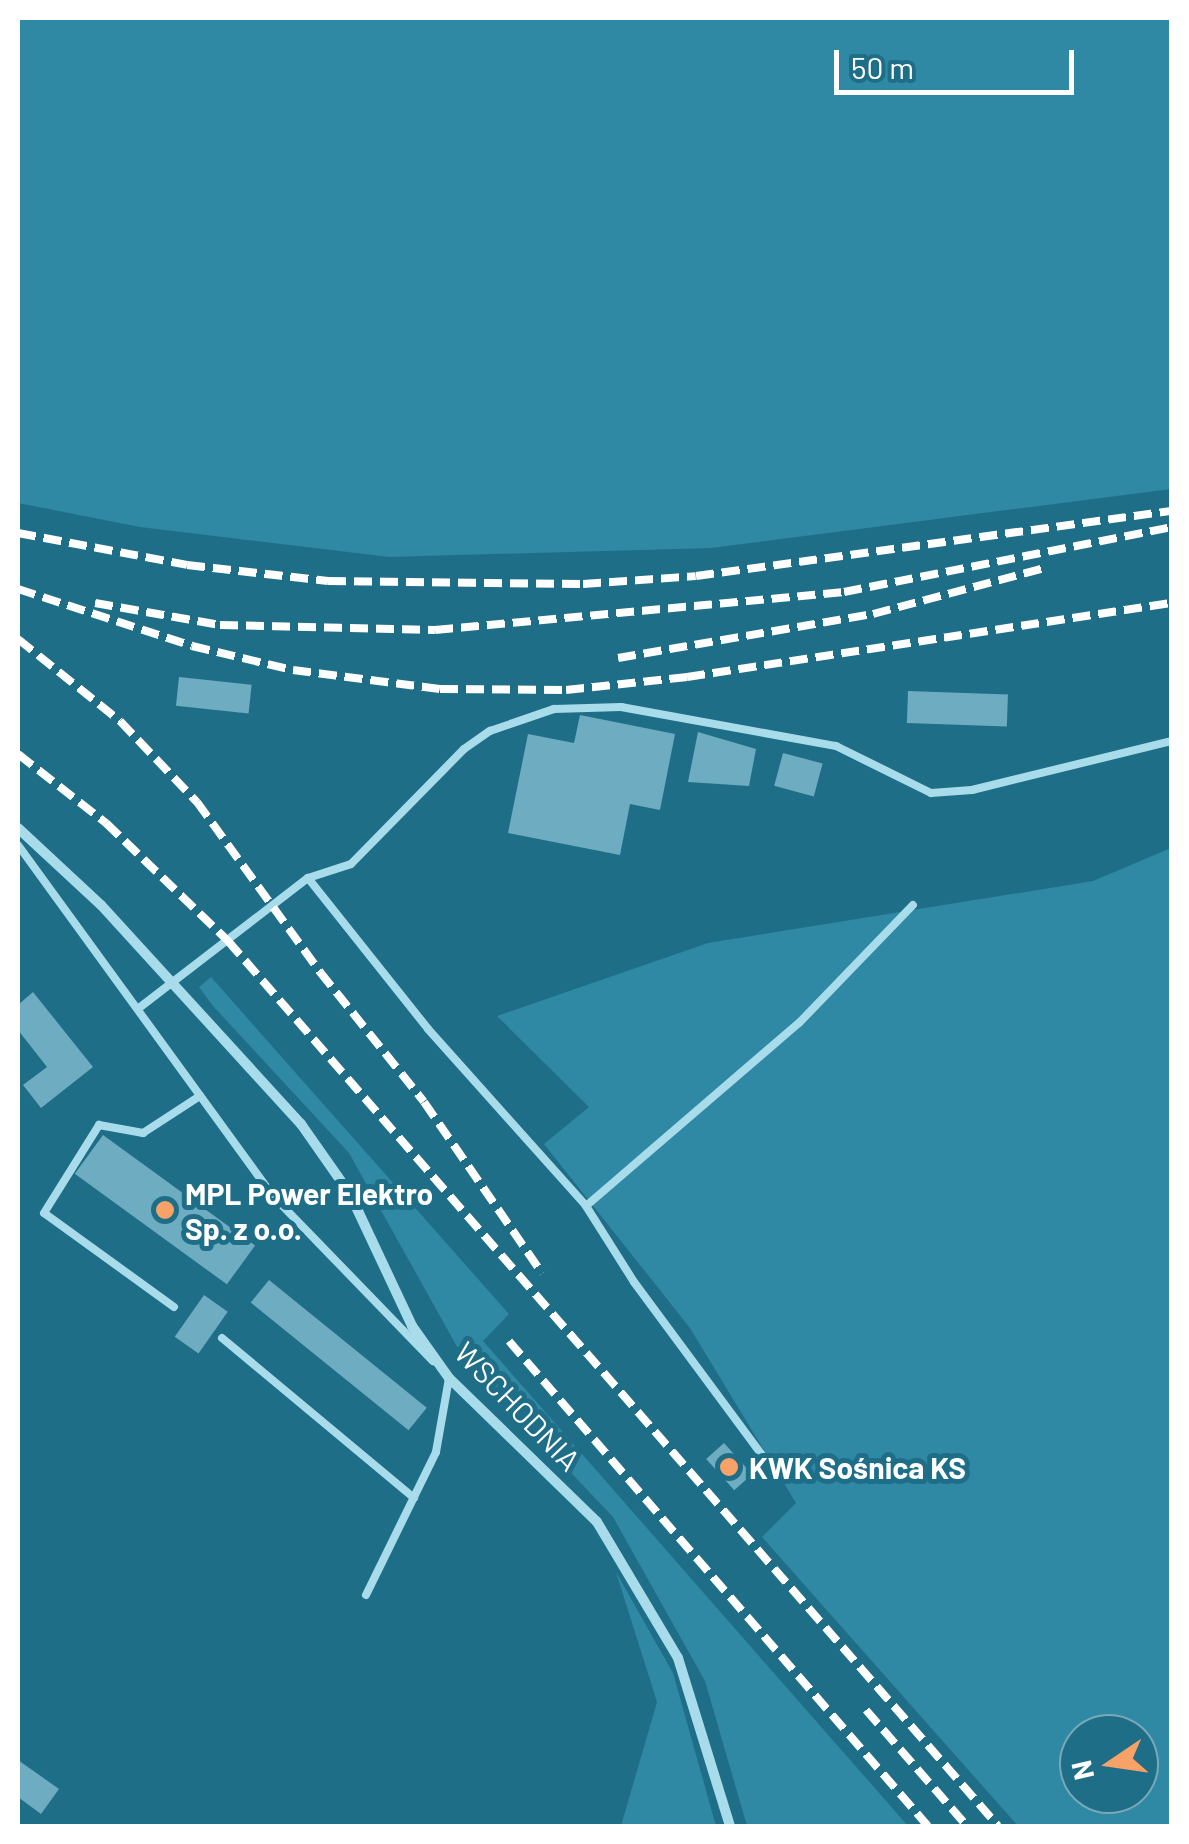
<!DOCTYPE html>
<meta charset="utf-8">
<style>
body{margin:0}
#map{position:relative;width:1189px;height:1844px;overflow:hidden;background:#1f6e88;font-family:Barlow,sans-serif}
div>[style]{position:absolute}
.green>*{inset:0;background:#2f88a4}
.building>*{inset:0;background:#6dacc1;transform-origin:0 0}
.lane>*{height:8px;margin:-4px;padding:0 4px;transform-origin:4px;border-radius:4px;background:#a9dceb}
.street>*{height:10px;margin:-5px;padding:0 5px;transform-origin:5px;border-radius:5px;background:#a9dceb}
.rail>*{height:8px;margin-top:-4px;transform-origin:0;background:repeating-linear-gradient(90deg,#fff 0 18px,transparent 0 26px)}
.dots>*{width:28px;height:28px;translate:-50% -50%;box-sizing:border-box;border:5px solid #1f6e88;border-radius:50%}
span{translate:-50% -50%;white-space:nowrap;text-align:center;line-height:1.15;-webkit-text-stroke:10px #1f6e88;paint-order:stroke}
.poi-label{font-size:30px;color:#fff;font-weight:700}
.left{translate:0 -50%;text-align:left}
.street-label{font-size:30px;color:#fff}
.frame{position:absolute;inset:0;border:20px solid #fff;pointer-events:none}
.north{position:absolute;left:1059px;top:1714px;width:100px;height:100px;box-sizing:border-box;background:#1f6e88;border:2px solid #79a8b8;border-radius:50%;rotate:257deg;font-size:28px;font-weight:700;line-height:40px;text-align:center;color:#fff}
.north::after{content:'';display:block;margin:auto;width:35px;height:45px;background:#f9a268;clip-path:polygon(50% 0,100% 100%,50% 72%,0 100%)}
.scale{position:absolute;left:834px;top:50px;width:240px;height:45px;box-sizing:border-box;border:5px solid #fff;border-top:0;padding-left:12px;font-size:30px;line-height:35px;white-space:nowrap;color:#fff;-webkit-text-stroke:8px #1f6e88;paint-order:stroke}
</style>
<div id="map">
<div class="green">
<i style="clip-path:polygon(18px 18px,1171px 18px,1171px 489px,711px 548px,389px 557px,140px 527px,18px 503px)"></i>
<i style="clip-path:polygon(evenodd,1171px 848px,1171px 1826px,1018px 1826px,762px 1537px,796px 1503px,690px 1328px,544px 1144px,589px 1107px,497px 1016px,708px 943px,1093px 881px,1171px 848px,1079px 1734px,1139px 1734px,1139px 1794px,1079px 1794px,1079px 1734px)"></i>
<i style="clip-path:polygon(211px 977px,509px 1314px,483px 1341px,908px 1826px,747px 1826px,705px 1681px,613px 1517px,465px 1361px,349px 1153px,213px 1006px,199px 987px)"></i>
<i style="clip-path:polygon(616px 1572px,673px 1673px,716px 1826px,621px 1826px,657px 1702px)"></i>
</div>
<div class="building">
<i style="left:179px;top:677px;width:73px;height:29px;rotate:6deg"></i>
<i style="left:908px;top:691px;width:100px;height:32px;rotate:2deg"></i>
<i style="clip-path:polygon(580px 715px,675px 734px,660px 810px,630px 804px,620px 855px,508px 833px,528px 734px,574px 743px)"></i>
<i style="clip-path:polygon(698px 732px,756px 749px,749px 786px,688px 782px)"></i>
<i style="left:783px;top:753px;width:41px;height:34px;rotate:15deg"></i>
<i style="clip-path:polygon(33px 992px,93px 1067px,41px 1108px,23px 1085px,47px 1067px,18px 1030px,18px 1005px)"></i>
<i style="left:103px;top:1135px;width:188px;height:48px;rotate:36deg"></i>
<i style="left:269px;top:1280px;width:203px;height:29px;rotate:39deg"></i>
<i style="left:204px;top:1295px;width:29px;height:51px;rotate:35deg"></i>
<i style="left:724px;top:1443px;width:42px;height:24px;rotate:48deg"></i>
<i style="clip-path:polygon(18px 1760px,59px 1789px,41px 1814px,18px 1797px)"></i>
</div>
<div class="lane">
<i style="left:18px;top:845px;width:434px;rotate:54deg"></i>
<i style="left:273px;top:1196px;width:230px;rotate:45.9deg"></i>
<i style="left:308px;top:878px;width:193px;rotate:51.5deg"></i>
<i style="left:428px;top:1029px;width:237px;rotate:48.2deg"></i>
<i style="left:586px;top:1206px;width:90px;rotate:57.7deg"></i>
<i style="left:634px;top:1282px;width:244px;rotate:53.5deg"></i>
<i style="left:139px;top:1008px;width:213px;rotate:-37.6deg"></i>
<i style="left:308px;top:878px;width:45px;rotate:-18deg"></i>
<i style="left:351px;top:864px;width:161px;rotate:-45.5deg"></i>
<i style="left:464px;top:749px;width:32px;rotate:-35deg"></i>
<i style="left:490px;top:731px;width:68px;rotate:-19deg"></i>
<i style="left:554px;top:709px;width:67px;rotate:-1.7deg"></i>
<i style="left:621px;top:707px;width:219px;rotate:10.3deg"></i>
<i style="left:836px;top:746px;width:106px;rotate:26.3deg"></i>
<i style="left:931px;top:793px;width:41px;rotate:-4.2deg"></i>
<i style="left:972px;top:790px;width:206px;rotate:-13.8deg"></i>
<i style="left:586px;top:1206px;width:281px;rotate:-40.7deg"></i>
<i style="left:799px;top:1023px;width:164px;rotate:-46deg"></i>
<i style="left:174px;top:1307px;width:160px;rotate:-144.1deg"></i>
<i style="left:44px;top:1213px;width:104px;rotate:-58deg"></i>
<i style="left:99px;top:1125px;width:45px;rotate:10.3deg"></i>
<i style="left:143px;top:1133px;width:68px;rotate:-33deg"></i>
<i style="left:222px;top:1338px;width:250px;rotate:39.8deg"></i>
<i style="left:366px;top:1595px;width:159px;rotate:-63.9deg"></i>
<i style="left:436px;top:1452px;width:75px;rotate:-80deg"></i>
</div>
<div class="street">
<i style="left:18px;top:828px;width:113px;rotate:42.9deg"></i>
<i style="left:101px;top:905px;width:297px;rotate:47.6deg"></i>
<i style="left:301px;top:1124px;width:85px;rotate:55deg"></i>
<i style="left:350px;top:1194px;width:146px;rotate:64.8deg"></i>
<i style="left:412px;top:1326px;width:64px;rotate:54.6deg"></i>
<i style="left:449px;top:1378px;width:206px;rotate:44.2deg"></i>
<i style="left:597px;top:1522px;width:158px;rotate:59.2deg"></i>
<i style="left:678px;top:1658px;width:176px;rotate:72.8deg"></i>
</div>
<div class="rail">
<i style="left:18px;top:533px;width:172px;rotate:10.7deg"></i>
<i style="left:187px;top:565px;width:142px;rotate:6.5deg"></i>
<i style="left:328px;top:581px;width:255px;rotate:0.7deg"></i>
<i style="left:583px;top:584px;width:113px;rotate:-4deg"></i>
<i style="left:696px;top:576px;width:480px;rotate:-7.8deg"></i>
<i style="left:18px;top:589px;width:183px;rotate:18.1deg"></i>
<i style="left:192px;top:646px;width:104px;rotate:13.4deg"></i>
<i style="left:293px;top:670px;width:148px;rotate:7.4deg"></i>
<i style="left:440px;top:689px;width:126px;rotate:0.5deg"></i>
<i style="left:566px;top:690px;width:122px;rotate:-6.1deg"></i>
<i style="left:687px;top:677px;width:491px;rotate:-8.7deg"></i>
<i style="left:95px;top:603px;width:127px;rotate:10deg"></i>
<i style="left:220px;top:625px;width:215px;rotate:1.3deg"></i>
<i style="left:435px;top:630px;width:411px;rotate:-5.3deg"></i>
<i style="left:844px;top:592px;width:334px;rotate:-11.2deg"></i>
<i style="left:18px;top:639px;width:131px;rotate:38.8deg"></i>
<i style="left:120px;top:721px;width:112px;rotate:46.5deg"></i>
<i style="left:197px;top:802px;width:210px;rotate:54.1deg"></i>
<i style="left:320px;top:972px;width:166px;rotate:51.3deg"></i>
<i style="left:424px;top:1102px;width:208px;rotate:55.4deg"></i>
<i style="left:618px;top:658px;width:259px;rotate:-9.8deg"></i>
<i style="left:873px;top:614px;width:181px;rotate:-15deg"></i>
<i style="left:18px;top:754px;width:112px;rotate:38.1deg"></i>
<i style="left:106px;top:823px;width:170px;rotate:44deg"></i>
<i style="left:228px;top:941px;width:1173px;rotate:48.97deg"></i>
<i style="left:509px;top:1341px;width:641px;rotate:49.18deg"></i>
<i style="left:866px;top:1710px;width:154px;rotate:49deg"></i>
</div>
<div class="dots">
<i style="left:165px;top:1210px;background:#f9a268"></i>
<i style="left:729px;top:1467px;background:#f9a268"></i>
</div>
<div class="poi-label">
<span class="left" style="left:185px;top:1210px">MPL Power Elektro<br>Sp. z o.o.</span>
<span class="left" style="left:749px;top:1467px">KWK Sośnica KS</span>
</div>
<div class="street-label">
<span style="left:518px;top:1406px;rotate:46deg">WSCHODNIA</span>
</div>
<div class="frame"></div>
<div class="north">N</div>
<div class="scale">50 m</div>
</div>
